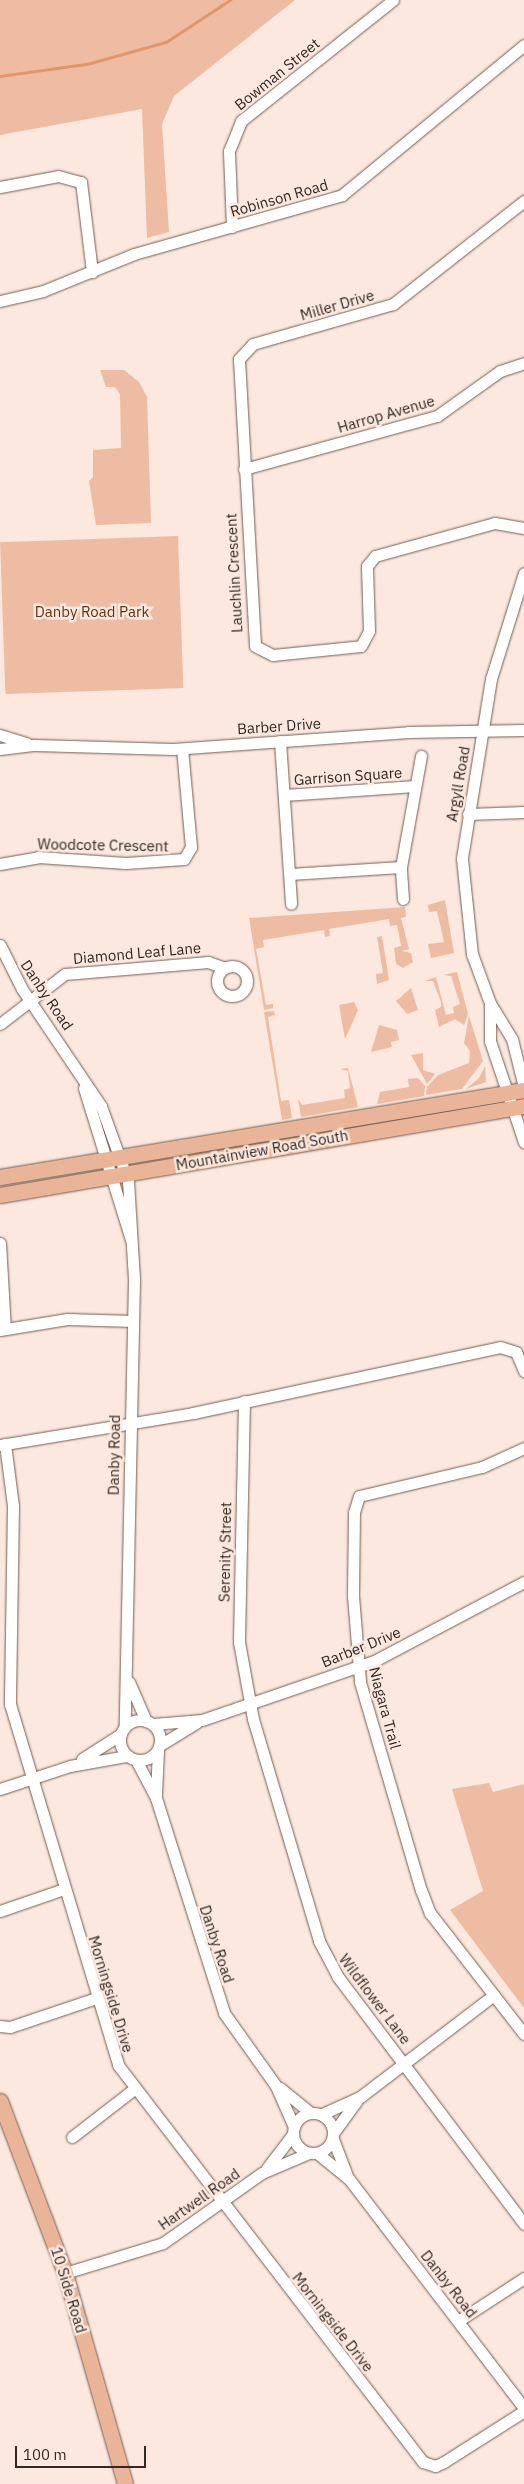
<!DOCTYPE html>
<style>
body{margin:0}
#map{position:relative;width:524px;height:2484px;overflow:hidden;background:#fce8de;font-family:"IBM Plex Sans",sans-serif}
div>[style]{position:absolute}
.green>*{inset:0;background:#edbca2;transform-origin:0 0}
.stream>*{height:2.5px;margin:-1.25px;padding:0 1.25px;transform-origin:1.25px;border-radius:1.25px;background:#e4956b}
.roads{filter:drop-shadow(0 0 1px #735e53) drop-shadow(0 0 1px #735e53)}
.minor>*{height:11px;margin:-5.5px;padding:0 5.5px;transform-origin:5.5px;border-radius:5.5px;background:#fff}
.minor>.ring{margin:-5.5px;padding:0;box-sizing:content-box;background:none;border:11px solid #fff;border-radius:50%}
.major>*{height:15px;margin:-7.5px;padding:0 7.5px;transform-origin:7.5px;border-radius:7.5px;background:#e9b497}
span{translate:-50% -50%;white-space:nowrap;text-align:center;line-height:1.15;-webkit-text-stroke:5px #fce8de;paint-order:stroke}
.street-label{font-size:15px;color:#312823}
.park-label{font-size:15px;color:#643113}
.scale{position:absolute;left:15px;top:2446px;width:131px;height:22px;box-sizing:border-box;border:2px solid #312823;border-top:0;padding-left:6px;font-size:15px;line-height:18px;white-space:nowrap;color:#312823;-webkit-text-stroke:4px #fce8de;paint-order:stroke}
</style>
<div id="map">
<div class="green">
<i style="clip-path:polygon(0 0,295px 0,174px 96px,162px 124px,169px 232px,147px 238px,142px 109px,0 135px)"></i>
<i style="clip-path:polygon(100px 370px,124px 370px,139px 382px,147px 397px,151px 523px,96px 525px,89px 481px,93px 477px,93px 450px,121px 448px,120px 394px,115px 387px,106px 387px)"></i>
<i style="left:178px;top:536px;width:152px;height:178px;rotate:88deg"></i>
<i style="clip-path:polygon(445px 900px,454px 953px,431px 958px,428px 944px,444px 942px,437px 911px,429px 912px,428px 905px)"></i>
<i style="clip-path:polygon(405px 907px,406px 917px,401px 918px,409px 949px,402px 951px,411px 953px,413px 962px,403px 968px,396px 964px,394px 948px,401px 946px,397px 925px,390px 926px,389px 919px,329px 929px,330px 936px,325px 937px,324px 930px,263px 940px,264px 947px,256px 949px,266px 1005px,273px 1004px,273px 1008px,264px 1010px,249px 918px)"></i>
<i style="clip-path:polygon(382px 936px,389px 980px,377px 984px,376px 974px,383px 973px,377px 937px)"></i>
<i style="clip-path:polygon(457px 972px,468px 1014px,464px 1025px,455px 1019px,439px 1027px,435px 1010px,441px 1007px,441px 1002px,433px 981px,425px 981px,436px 977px,446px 1015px,454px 1013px,453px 1007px,460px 1004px,451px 976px,443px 975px)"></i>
<i style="clip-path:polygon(411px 988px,418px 1010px,407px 1014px,396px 1001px)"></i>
<i style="clip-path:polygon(354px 1002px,358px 1010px,345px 1039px,339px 1005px)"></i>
<i style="clip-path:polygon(274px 1011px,275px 1015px,268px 1017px,281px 1101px,289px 1100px,292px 1118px,282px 1120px,264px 1012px)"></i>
<i style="clip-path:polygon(469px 1016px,483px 1061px,462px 1089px,426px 1095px,427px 1087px,438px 1075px,469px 1063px,470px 1051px,464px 1043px)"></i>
<i style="clip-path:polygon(379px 1025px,397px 1030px,399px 1040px,391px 1042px,392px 1047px,371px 1052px)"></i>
<i style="clip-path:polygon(423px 1053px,423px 1070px,435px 1074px,427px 1084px,411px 1055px)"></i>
<i style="clip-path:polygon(485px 1066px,486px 1082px,466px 1089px,479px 1078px)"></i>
<i style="clip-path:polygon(348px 1068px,358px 1107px,301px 1117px,298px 1099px,302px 1105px,345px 1098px,344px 1090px,350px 1088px,348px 1071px,340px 1069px)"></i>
<i style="clip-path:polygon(418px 1078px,425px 1086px,424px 1096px,377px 1104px,380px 1092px,409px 1087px,408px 1079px)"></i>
<i style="clip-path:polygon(489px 1783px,493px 1792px,524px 1784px,524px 2008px,450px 1910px,483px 1891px,452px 1789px)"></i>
</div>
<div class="stream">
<i style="left:0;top:76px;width:88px;rotate:-7.9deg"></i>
<i style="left:87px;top:64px;width:82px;rotate:-15.6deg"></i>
<i style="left:166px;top:42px;width:77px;rotate:-33.3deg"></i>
</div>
<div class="roads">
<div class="minor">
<i style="left:0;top:187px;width:59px;rotate:-10.7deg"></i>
<i style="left:58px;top:176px;width:24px;rotate:15deg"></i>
<i style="left:81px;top:182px;width:91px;rotate:83deg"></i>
<i style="left:524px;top:201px;width:167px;rotate:141.8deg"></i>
<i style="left:393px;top:304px;width:146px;rotate:164.1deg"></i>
<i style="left:253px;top:344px;width:21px;rotate:133deg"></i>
<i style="left:239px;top:359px;width:287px;rotate:86.8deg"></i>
<i style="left:255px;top:646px;width:20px;rotate:27deg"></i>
<i style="left:273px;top:655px;width:88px;rotate:-5.8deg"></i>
<i style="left:361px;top:646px;width:17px;rotate:-62deg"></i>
<i style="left:369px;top:631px;width:65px;rotate:-91.8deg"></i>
<i style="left:367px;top:566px;width:13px;rotate:-51deg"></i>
<i style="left:375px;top:556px;width:124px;rotate:-15.4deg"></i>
<i style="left:495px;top:523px;width:29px;rotate:10deg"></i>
<i style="left:232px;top:227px;width:76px;rotate:-92.3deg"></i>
<i style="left:229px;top:151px;width:32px;rotate:-68deg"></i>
<i style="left:241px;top:121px;width:194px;rotate:-38.5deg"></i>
<i style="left:0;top:301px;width:44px;rotate:-13.1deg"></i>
<i style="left:43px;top:291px;width:98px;rotate:-22.1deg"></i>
<i style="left:134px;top:254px;width:216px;rotate:-15.8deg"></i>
<i style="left:342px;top:195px;width:236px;rotate:-39.5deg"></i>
<i style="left:244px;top:469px;width:200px;rotate:-15.4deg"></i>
<i style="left:437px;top:416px;width:77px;rotate:-35.5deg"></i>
<i style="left:500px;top:371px;width:25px;rotate:-18deg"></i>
<i style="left:524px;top:573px;width:111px;rotate:107.3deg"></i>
<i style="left:491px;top:679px;width:182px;rotate:99.2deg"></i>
<i style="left:462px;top:859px;width:96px;rotate:84deg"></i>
<i style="left:472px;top:954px;width:52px;rotate:69.8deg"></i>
<i style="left:490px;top:1003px;width:42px;rotate:58.6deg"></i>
<i style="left:512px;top:1039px;width:49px;rotate:76deg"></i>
<i style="left:0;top:735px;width:28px;rotate:17deg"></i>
<i style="left:280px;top:741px;width:163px;rotate:86.1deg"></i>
<i style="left:0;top:749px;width:35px;rotate:-7deg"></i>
<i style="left:35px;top:745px;width:138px;rotate:1.7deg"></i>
<i style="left:173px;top:749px;width:236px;rotate:-4.1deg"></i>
<i style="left:408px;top:732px;width:116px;rotate:-1deg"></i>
<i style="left:284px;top:795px;width:131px;rotate:-3.9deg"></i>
<i style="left:468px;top:814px;width:56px;rotate:-2deg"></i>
<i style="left:0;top:864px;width:39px;rotate:-10deg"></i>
<i style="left:38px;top:857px;width:88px;rotate:3.9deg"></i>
<i style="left:126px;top:863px;width:58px;rotate:-3.9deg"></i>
<i style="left:184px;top:859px;width:14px;rotate:-60deg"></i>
<i style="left:191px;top:847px;width:98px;rotate:-95.2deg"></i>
<i style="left:290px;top:874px;width:111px;rotate:-3.6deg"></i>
<i style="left:403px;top:899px;width:32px;rotate:-94deg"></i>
<i style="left:401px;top:867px;width:113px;rotate:-79.8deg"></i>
<i style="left:0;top:945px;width:49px;rotate:63.4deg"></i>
<i style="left:22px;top:989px;width:141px;rotate:56deg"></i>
<i style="left:101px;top:1106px;width:80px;rotate:70.2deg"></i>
<i style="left:128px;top:1181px;width:99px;rotate:86.5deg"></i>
<i style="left:134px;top:1280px;width:447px;rotate:91.2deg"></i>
<i class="ring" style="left:217px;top:966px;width:19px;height:19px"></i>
<i style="left:490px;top:1004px;width:37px;rotate:90deg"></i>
<i style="left:490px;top:1041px;width:107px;rotate:71.4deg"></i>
<i style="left:0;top:1024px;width:82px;rotate:-37.6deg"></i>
<i style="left:65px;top:974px;width:144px;rotate:-4.8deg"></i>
<i style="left:208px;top:962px;width:18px;rotate:19deg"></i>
<i style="left:84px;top:1088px;width:159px;rotate:72.8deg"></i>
<i style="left:0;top:1243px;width:86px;rotate:86.7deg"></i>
<i style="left:0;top:1330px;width:68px;rotate:-9.3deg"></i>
<i style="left:67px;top:1319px;width:66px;rotate:1.7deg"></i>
<i style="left:244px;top:1401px;width:241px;rotate:91.2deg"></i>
<i style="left:239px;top:1642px;width:78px;rotate:79.7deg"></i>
<i style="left:253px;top:1719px;width:232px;rotate:73.4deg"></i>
<i style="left:319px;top:1941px;width:41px;rotate:62.2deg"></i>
<i style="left:338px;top:1977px;width:309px;rotate:53deg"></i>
<i style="left:5px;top:1444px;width:63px;rotate:82.6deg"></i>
<i style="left:13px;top:1506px;width:198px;rotate:90.9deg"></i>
<i style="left:10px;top:1704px;width:377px;rotate:73.3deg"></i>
<i style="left:118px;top:2065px;width:501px;rotate:52.47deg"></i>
<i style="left:423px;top:2462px;width:13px;rotate:18deg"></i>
<i style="left:435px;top:2466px;width:10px;rotate:-24deg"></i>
<i style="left:444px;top:2462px;width:95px;rotate:-32.5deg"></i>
<i style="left:0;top:1445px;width:196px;rotate:-9.4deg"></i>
<i style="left:193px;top:1413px;width:314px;rotate:-12.1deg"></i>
<i style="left:500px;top:1347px;width:17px;rotate:17deg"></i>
<i style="left:516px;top:1352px;width:21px;rotate:67deg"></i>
<i style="left:524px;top:1448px;width:46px;rotate:155.7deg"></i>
<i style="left:482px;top:1467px;width:126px;rotate:166.7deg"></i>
<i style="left:359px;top:1496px;width:17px;rotate:107deg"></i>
<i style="left:354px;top:1512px;width:84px;rotate:90.7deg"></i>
<i style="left:353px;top:1596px;width:86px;rotate:85.3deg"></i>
<i style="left:360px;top:1682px;width:217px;rotate:73.7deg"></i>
<i style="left:421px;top:1890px;width:25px;rotate:69deg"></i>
<i style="left:430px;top:1913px;width:153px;rotate:52.2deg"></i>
<i style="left:129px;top:1682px;width:43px;rotate:66.4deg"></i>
<i class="ring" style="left:120px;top:1720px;width:29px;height:29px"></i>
<i style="left:153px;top:1724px;width:49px;rotate:-4.7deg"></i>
<i style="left:202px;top:1720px;width:182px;rotate:-18.9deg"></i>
<i style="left:374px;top:1661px;width:170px;rotate:-27.8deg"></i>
<i style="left:160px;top:1745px;width:42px;rotate:-31.4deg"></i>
<i style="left:82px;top:1759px;width:46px;rotate:-32.7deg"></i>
<i style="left:136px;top:1760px;width:43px;rotate:62.2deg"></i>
<i style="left:156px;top:1798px;width:225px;rotate:72.4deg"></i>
<i style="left:224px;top:2013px;width:90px;rotate:54.5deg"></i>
<i style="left:276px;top:2086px;width:45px;rotate:66.3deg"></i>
<i style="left:0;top:1789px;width:74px;rotate:-18.2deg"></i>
<i style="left:70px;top:1766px;width:58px;rotate:-10deg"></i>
<i style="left:156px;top:1794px;width:44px;rotate:-87.4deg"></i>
<i style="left:0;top:1911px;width:68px;rotate:-19deg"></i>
<i style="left:0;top:2026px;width:10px;rotate:6deg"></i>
<i style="left:10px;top:2027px;width:91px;rotate:-18.6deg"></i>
<i style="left:280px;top:2088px;width:38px;rotate:39deg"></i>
<i class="ring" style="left:293px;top:2113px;width:29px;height:29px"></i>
<i style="left:322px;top:2114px;width:42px;rotate:-24.1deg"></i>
<i style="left:360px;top:2097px;width:168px;rotate:-37.3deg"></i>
<i style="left:334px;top:2132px;width:39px;rotate:-54deg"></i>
<i style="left:72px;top:2137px;width:78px;rotate:-37.7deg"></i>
<i style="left:333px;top:2139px;width:39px;rotate:69deg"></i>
<i style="left:317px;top:2153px;width:41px;rotate:39.1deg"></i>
<i style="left:349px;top:2179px;width:288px;rotate:52.6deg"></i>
<i style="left:267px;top:2168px;width:43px;rotate:-52.6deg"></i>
<i style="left:65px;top:2273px;width:102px;rotate:-17deg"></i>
<i style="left:163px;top:2243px;width:121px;rotate:-35.3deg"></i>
<i style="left:262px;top:2173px;width:51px;rotate:-23.1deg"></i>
<i style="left:458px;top:2321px;width:79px;rotate:-33.1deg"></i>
</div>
<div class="major">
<i style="left:0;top:1177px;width:531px;rotate:-9.43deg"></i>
<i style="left:0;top:1195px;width:532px;rotate:-9.64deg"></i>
<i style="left:0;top:2101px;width:184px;rotate:69.3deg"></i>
<i style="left:65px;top:2273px;width:219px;rotate:74.1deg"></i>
</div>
</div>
<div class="street-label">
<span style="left:277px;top:74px;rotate:-39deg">Bowman Street</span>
<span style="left:279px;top:198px;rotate:-16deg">Robinson Road</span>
<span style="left:337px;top:305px;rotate:-16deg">Miller Drive</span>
<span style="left:386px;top:414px;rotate:-16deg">Harrop Avenue</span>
<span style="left:234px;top:573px;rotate:-93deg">Lauchlin Crescent</span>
<span style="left:279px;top:726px;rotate:-4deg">Barber Drive</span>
<span style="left:348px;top:776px;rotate:-4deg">Garrison Square</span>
<span style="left:458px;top:784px;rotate:-80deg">Argyll Road</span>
<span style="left:103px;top:845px;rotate:1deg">Woodcote Crescent</span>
<span style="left:137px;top:953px;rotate:-5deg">Diamond Leaf Lane</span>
<span style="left:47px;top:995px;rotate:56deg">Danby Road</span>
<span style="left:262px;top:1150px;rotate:-10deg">Mountainview Road South</span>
<span style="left:114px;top:1455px;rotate:-89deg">Danby Road</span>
<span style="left:225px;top:1552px;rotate:-89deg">Serenity Street</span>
<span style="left:361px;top:1647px;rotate:-22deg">Barber Drive</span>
<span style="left:385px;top:1708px;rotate:75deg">Niagara Trail</span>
<span style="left:217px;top:1944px;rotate:72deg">Danby Road</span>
<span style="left:111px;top:1994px;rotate:73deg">Morningside Drive</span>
<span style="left:375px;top:1999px;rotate:53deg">Wildflower Lane</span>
<span style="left:199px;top:2199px;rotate:-35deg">Hartwell Road</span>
<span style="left:449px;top:2284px;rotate:52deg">Danby Road</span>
<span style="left:69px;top:2290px;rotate:73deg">10 Side Road</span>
<span style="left:333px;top:2322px;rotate:52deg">Morningside Drive</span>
</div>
<div class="park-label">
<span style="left:92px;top:612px">Danby Road Park</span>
</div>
<div class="scale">100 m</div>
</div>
